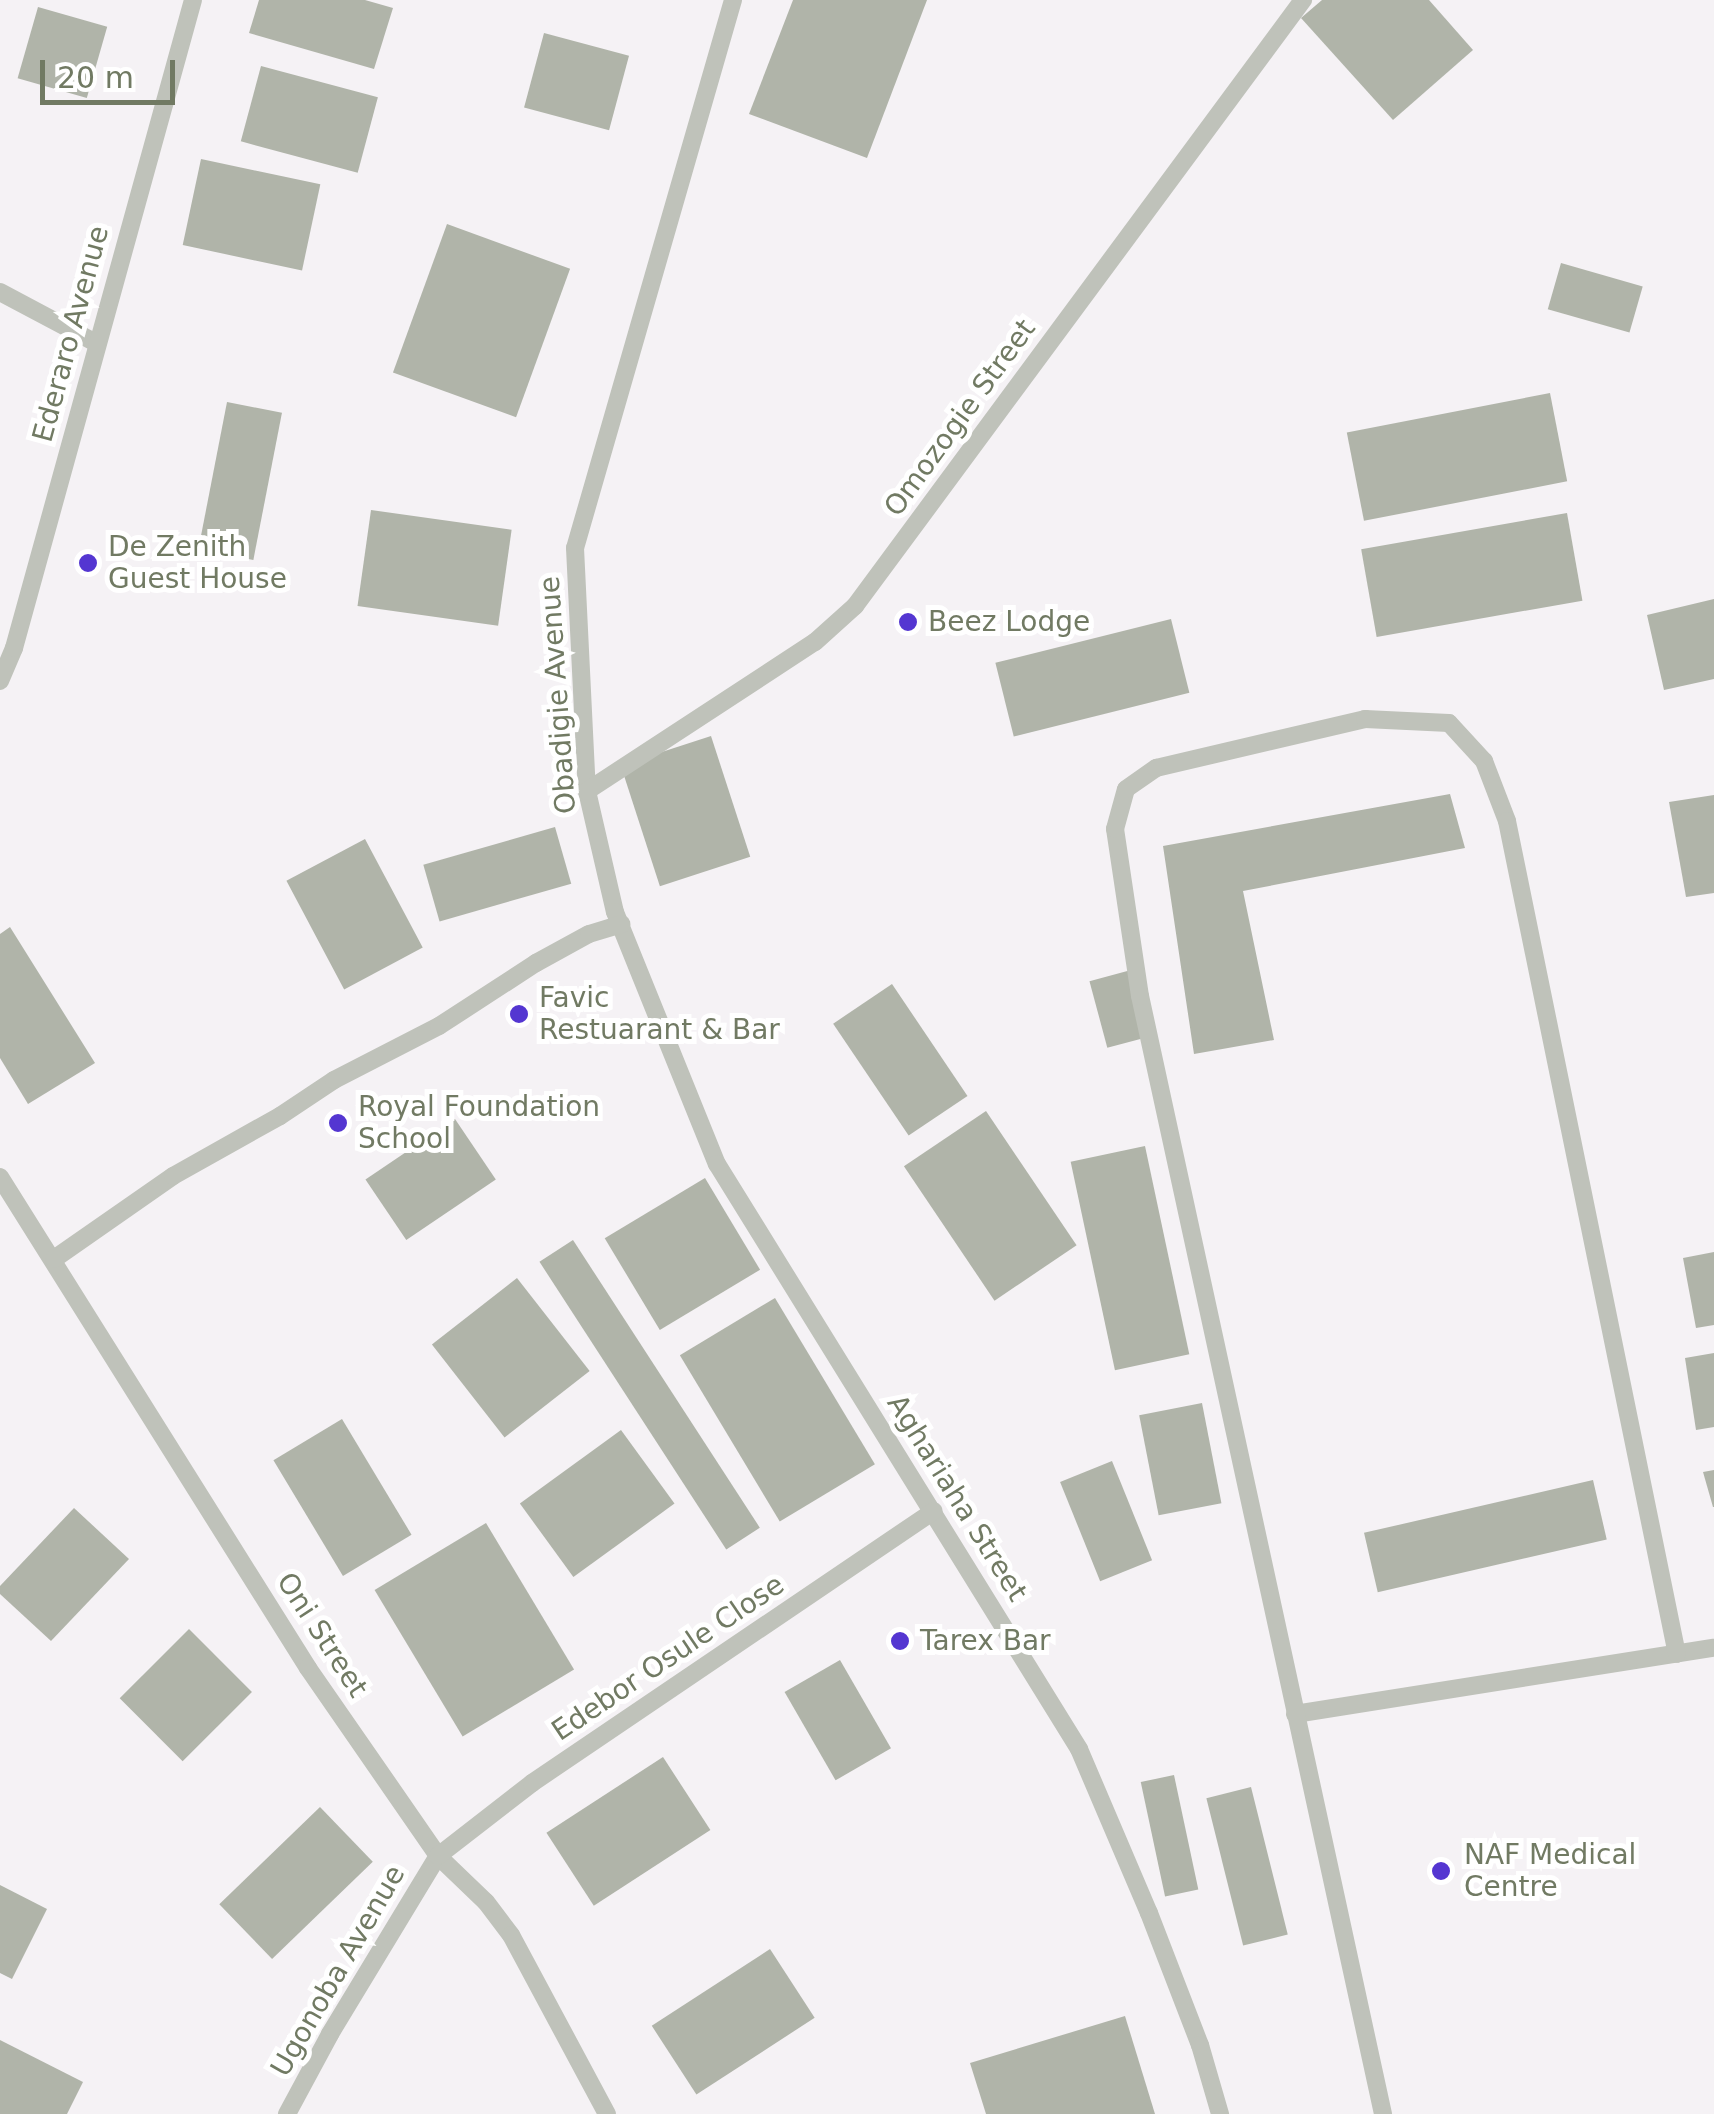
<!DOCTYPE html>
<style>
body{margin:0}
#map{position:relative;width:1714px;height:2114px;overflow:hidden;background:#f5f2f5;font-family:"DejaVu Sans",sans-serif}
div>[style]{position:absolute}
.building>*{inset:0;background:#b0b4a9;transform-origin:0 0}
.minor>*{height:18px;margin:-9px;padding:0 9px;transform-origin:9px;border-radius:9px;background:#bfc2ba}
.dots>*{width:28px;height:28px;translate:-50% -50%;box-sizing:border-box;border:5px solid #fff;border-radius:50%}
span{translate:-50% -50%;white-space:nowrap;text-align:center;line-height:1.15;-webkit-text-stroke:10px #fff;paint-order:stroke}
.street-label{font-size:28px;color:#717a63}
.poi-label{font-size:28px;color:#717a63}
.left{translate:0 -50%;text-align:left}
.scale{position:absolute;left:40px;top:60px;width:135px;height:45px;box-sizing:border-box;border:5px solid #717a63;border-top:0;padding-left:12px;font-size:30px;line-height:35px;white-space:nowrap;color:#717a63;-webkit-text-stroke:8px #fff;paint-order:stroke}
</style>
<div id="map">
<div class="building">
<i style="clip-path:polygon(259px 0,365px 0,393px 8px,374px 69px,249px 33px)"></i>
<i style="clip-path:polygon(793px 0,927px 0,867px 158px,749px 114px)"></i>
<i style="clip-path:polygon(1322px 0,1429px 0,1473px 50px,1393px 120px,1301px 18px)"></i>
<i style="left:38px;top:7px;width:72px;height:74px;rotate:16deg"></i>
<i style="left:544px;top:33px;width:88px;height:77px;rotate:15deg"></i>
<i style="left:261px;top:66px;width:121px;height:78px;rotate:15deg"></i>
<i style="left:201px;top:159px;width:122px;height:88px;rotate:12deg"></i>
<i style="left:447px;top:224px;width:131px;height:158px;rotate:20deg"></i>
<i style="left:1561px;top:263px;width:85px;height:48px;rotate:16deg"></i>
<i style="left:1550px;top:393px;width:90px;height:207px;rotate:79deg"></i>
<i style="left:227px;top:402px;width:56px;height:150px;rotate:11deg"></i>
<i style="left:371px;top:510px;width:142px;height:97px;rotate:8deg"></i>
<i style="left:1567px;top:513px;width:89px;height:209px;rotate:80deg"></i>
<i style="clip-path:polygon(1714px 599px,1714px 679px,1664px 690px,1647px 615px)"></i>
<i style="left:1171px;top:619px;width:76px;height:181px;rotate:76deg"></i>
<i style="left:711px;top:736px;width:127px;height:95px;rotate:72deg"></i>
<i style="clip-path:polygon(1450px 794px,1465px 848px,1243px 891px,1274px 1040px,1194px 1054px,1163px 846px)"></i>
<i style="clip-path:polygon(1714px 795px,1714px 893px,1686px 897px,1669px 802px)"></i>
<i style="left:555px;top:827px;width:59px;height:137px;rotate:74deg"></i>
<i style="left:365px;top:839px;width:123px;height:89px;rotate:62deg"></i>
<i style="clip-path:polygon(10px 927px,95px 1063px,28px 1104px,0 1058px,0 934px)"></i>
<i style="left:1131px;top:970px;width:69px;height:43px;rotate:75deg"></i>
<i style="left:892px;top:984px;width:135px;height:71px;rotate:56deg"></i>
<i style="left:986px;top:1111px;width:162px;height:99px;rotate:56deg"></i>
<i style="left:455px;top:1119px;width:73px;height:108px;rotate:56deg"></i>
<i style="left:1145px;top:1146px;width:213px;height:76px;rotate:78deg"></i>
<i style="left:705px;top:1178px;width:107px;height:117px;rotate:59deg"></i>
<i style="left:573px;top:1240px;width:343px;height:40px;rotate:57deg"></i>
<i style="clip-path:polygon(1714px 1252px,1714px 1325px,1696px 1328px,1683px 1258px)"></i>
<i style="left:517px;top:1278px;width:118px;height:108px;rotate:52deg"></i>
<i style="left:775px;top:1298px;width:194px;height:111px;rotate:59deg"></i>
<i style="clip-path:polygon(1714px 1353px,1714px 1427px,1696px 1430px,1685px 1358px)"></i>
<i style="left:1202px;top:1403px;width:102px;height:64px;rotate:79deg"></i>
<i style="left:342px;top:1419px;width:135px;height:80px;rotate:59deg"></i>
<i style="left:621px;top:1430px;width:91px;height:125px;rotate:54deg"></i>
<i style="left:1112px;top:1461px;width:107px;height:56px;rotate:68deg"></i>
<i style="clip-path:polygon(1714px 1470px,1714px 1507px,1713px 1507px,1703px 1472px)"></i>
<i style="left:1593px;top:1480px;width:61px;height:235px;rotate:77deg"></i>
<i style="clip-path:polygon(74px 1508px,129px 1559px,51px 1641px,0 1594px,0 1586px)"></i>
<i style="left:486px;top:1523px;width:171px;height:130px;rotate:59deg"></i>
<i style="left:189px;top:1629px;width:89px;height:98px;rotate:45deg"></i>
<i style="left:840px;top:1660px;width:102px;height:64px;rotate:60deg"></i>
<i style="left:663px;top:1757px;width:87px;height:139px;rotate:57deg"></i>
<i style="left:1174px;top:1775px;width:117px;height:34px;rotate:78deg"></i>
<i style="left:1251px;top:1787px;width:152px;height:46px;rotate:76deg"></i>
<i style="left:320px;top:1807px;width:76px;height:140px;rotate:46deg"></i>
<i style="clip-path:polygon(0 1885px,47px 1909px,12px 1979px,0 1973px)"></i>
<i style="left:770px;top:1949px;width:82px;height:141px;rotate:57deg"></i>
<i style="clip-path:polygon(1125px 2016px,1155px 2114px,986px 2114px,970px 2063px)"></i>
<i style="clip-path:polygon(0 2040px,83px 2082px,67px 2114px,0 2114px)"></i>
</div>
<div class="minor">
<i style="left:733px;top:0;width:570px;rotate:106.08deg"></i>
<i style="left:575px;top:548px;width:243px;rotate:87.2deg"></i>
<i style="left:587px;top:791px;width:124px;rotate:77deg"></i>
<i style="left:615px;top:912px;width:272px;rotate:68deg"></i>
<i style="left:717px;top:1164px;width:688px;rotate:58.25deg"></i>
<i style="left:1079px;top:1749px;width:178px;rotate:66.9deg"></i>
<i style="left:1149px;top:1913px;width:142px;rotate:68.9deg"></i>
<i style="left:1200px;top:2045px;width:72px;rotate:73.8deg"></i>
<i style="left:0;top:292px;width:109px;rotate:28deg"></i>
<i style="left:0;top:681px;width:36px;rotate:-67deg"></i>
<i style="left:14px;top:648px;width:672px;rotate:-74.56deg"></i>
<i style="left:587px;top:791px;width:272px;rotate:-33.2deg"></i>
<i style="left:815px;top:642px;width:54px;rotate:-42deg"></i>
<i style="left:855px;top:606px;width:754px;rotate:-53.53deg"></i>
<i style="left:0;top:1177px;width:580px;rotate:57.9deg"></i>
<i style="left:308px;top:1668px;width:229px;rotate:55.3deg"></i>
<i style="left:438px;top:1856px;width:66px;rotate:43.8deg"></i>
<i style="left:486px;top:1902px;width:41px;rotate:52.9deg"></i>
<i style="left:511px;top:1935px;width:203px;rotate:61.8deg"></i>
<i style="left:54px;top:1259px;width:145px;rotate:-34.9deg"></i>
<i style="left:173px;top:1176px;width:123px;rotate:-29.3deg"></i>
<i style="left:280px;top:1116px;width:65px;rotate:-33.7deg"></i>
<i style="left:334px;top:1080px;width:118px;rotate:-27.2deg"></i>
<i style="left:439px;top:1026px;width:116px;rotate:-33deg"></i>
<i style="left:536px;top:963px;width:60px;rotate:-28.7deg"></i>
<i style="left:589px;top:934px;width:34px;rotate:-17deg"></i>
<i style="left:1295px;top:1714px;width:424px;rotate:-9deg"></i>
<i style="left:287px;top:2114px;width:91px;rotate:-61.7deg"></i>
<i style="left:330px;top:2034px;width:208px;rotate:-58.8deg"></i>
<i style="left:438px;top:1856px;width:119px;rotate:-37.8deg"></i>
<i style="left:532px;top:1783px;width:485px;rotate:-34.1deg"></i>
<i style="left:1383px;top:2114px;width:1144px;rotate:-102.26deg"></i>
<i style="left:1140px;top:996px;width:169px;rotate:-98.5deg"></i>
<i style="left:1115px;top:829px;width:41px;rotate:-74.6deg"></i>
<i style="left:1126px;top:789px;width:37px;rotate:-35deg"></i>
<i style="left:1156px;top:768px;width:215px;rotate:-13.2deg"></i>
<i style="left:1365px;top:719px;width:84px;rotate:2.7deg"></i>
<i style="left:1449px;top:723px;width:52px;rotate:47.4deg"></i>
<i style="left:1484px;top:761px;width:64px;rotate:69deg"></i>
<i style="left:1507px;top:821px;width:850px;rotate:78.47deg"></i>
</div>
<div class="dots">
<i style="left:88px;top:563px;background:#5436d1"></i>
<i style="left:908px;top:622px;background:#5436d1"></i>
<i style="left:519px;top:1014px;background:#5436d1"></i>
<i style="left:338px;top:1123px;background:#5436d1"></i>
<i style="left:900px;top:1641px;background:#5436d1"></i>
<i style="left:1441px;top:1871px;background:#5436d1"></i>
</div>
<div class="street-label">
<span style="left:71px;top:334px;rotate:-75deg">Ederaro Avenue</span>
<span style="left:960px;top:418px;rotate:-54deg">Omozogie Street</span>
<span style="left:558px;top:695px;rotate:-94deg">Obadigie Avenue</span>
<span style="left:957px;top:1498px;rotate:58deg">Aghariaha Street</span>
<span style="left:322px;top:1635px;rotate:57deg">Oni Street</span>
<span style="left:668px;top:1658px;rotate:-34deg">Edebor Osule Close</span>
<span style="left:338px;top:1971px;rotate:-60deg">Ugonoba Avenue</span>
</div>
<div class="poi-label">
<span class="left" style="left:108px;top:563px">De Zenith<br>Guest House</span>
<span class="left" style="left:928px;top:622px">Beez Lodge</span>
<span class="left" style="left:539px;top:1014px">Favic<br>Restuarant &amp; Bar</span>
<span class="left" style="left:358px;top:1123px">Royal Foundation<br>School</span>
<span class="left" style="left:920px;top:1641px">Tarex Bar</span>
<span class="left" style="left:1464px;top:1871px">NAF Medical<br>Centre</span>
</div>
<div class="scale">20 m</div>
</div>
